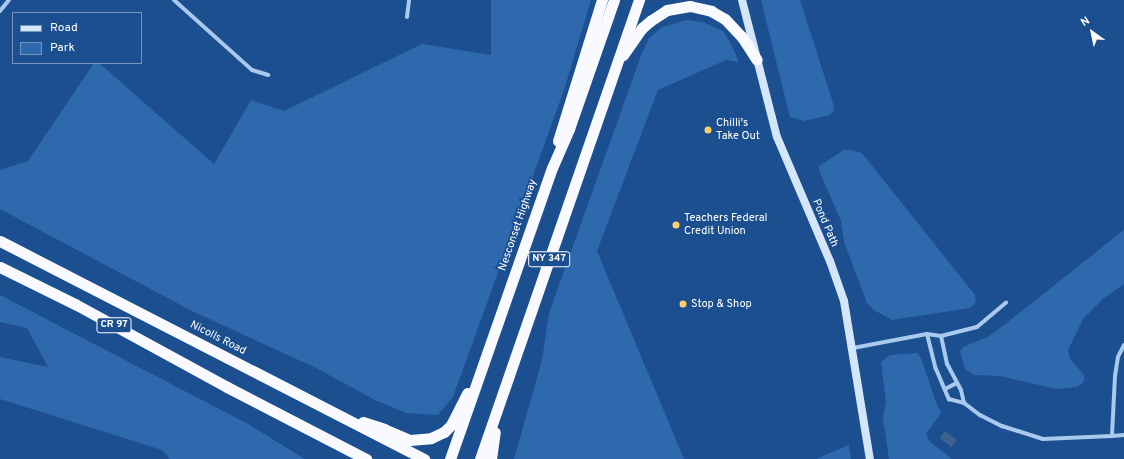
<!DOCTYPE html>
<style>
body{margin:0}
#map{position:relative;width:1124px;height:459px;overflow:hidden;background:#1b4f8f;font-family:Overpass,sans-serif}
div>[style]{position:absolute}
.green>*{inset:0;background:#2e69ad}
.water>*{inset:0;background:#3c6290;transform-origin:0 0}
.minor>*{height:4px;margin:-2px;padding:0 2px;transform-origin:2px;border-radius:2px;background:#a9c9ee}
.secondary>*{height:8px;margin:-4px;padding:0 4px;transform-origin:4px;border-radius:4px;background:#d6e6fa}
.trunk>*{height:11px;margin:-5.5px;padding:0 5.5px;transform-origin:5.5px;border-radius:5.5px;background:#f8faff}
.dots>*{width:11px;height:11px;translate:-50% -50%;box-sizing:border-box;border:2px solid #1b4f8f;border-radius:50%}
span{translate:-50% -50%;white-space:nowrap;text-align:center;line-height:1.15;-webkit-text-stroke:3.5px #1b4f8f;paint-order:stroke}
.shield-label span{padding:1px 3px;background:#1b4f8f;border:1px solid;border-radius:3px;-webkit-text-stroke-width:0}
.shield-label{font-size:10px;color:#fff;font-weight:700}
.poi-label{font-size:11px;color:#fff}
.left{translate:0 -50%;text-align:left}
.street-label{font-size:11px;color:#fff}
.legend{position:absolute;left:12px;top:12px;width:130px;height:52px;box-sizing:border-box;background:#1b4f8f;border:1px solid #7695bc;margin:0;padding:5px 7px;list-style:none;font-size:12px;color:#fff}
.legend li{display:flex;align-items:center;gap:8px;height:20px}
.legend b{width:20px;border:1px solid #7695bc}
.north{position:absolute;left:1072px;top:12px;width:40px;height:40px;-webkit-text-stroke:3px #1b4f8f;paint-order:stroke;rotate:327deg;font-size:11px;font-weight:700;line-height:16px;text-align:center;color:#fff}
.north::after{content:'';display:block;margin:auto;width:14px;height:18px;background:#fff;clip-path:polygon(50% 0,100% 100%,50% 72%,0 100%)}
</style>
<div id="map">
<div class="green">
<i style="clip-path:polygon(491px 0,591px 0,564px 90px,453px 397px,438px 415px,406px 413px,375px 400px,316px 368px,190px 310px,0 209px,0 170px,28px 161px,94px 63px,99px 63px,214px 164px,251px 100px,284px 111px,422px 44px,491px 55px)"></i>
<i style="clip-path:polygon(761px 0,800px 0,833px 103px,834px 110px,830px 115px,804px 121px,790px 117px)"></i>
<i style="clip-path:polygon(687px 20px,703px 22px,723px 31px,730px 42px,739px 62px,726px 60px,658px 90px,597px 251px,684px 459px,514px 459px,542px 360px,549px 313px,642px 53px,649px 38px,662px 27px)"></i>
<i style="clip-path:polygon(844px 150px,851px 150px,862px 153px,975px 295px,976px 302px,970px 308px,892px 320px,874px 310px,867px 303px,844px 242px,841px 221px,819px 170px,819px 166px)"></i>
<i style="clip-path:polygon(1124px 230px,1124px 284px,1104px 298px,1083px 319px,1068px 350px,1070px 359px,1084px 375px,1084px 382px,1077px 387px,1056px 389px,1000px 376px,974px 375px,965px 369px,960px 351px,963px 347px,988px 337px,1004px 325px)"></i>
<i style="clip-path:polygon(0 295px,248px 424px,305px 459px,170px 459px,162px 450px,0 399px,0 357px,48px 367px,27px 328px,0 322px)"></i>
<i style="clip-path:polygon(917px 353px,921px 358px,936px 402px,941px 413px,926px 434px,930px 442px,952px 459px,889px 459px,883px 418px,886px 402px,881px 362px,890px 355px)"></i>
<i style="clip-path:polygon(849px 445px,851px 459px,816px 459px)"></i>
</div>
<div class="water">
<i style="left:945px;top:431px;width:15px;height:9px;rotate:37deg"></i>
</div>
<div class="minor">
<i style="left:174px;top:0;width:105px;rotate:41.9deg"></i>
<i style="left:252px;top:70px;width:17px;rotate:17deg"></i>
<i style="left:0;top:11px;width:14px;rotate:-51deg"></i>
<i style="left:407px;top:17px;width:17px;rotate:-83deg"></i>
<i style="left:927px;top:334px;width:36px;rotate:76deg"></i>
<i style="left:936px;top:369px;width:33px;rotate:67deg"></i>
<i style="left:949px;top:399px;width:16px;rotate:15deg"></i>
<i style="left:964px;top:403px;width:13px;rotate:-103deg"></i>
<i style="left:961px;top:390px;width:30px;rotate:-118deg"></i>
<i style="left:947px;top:364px;width:29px;rotate:-102deg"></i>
<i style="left:1124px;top:345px;width:13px;rotate:117deg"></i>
<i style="left:1118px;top:357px;width:19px;rotate:99deg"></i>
<i style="left:1115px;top:376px;width:60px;rotate:92.9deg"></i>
<i style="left:1112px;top:436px;width:12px;rotate:-5deg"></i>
<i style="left:853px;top:348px;width:75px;rotate:-10.7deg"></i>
<i style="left:927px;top:334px;width:14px;rotate:8deg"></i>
<i style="left:941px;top:336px;width:37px;rotate:-14deg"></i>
<i style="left:977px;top:327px;width:38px;rotate:-40deg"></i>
<i style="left:945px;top:389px;width:13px;rotate:-27deg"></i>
<i style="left:964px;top:403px;width:20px;rotate:37deg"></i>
<i style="left:980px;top:415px;width:25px;rotate:27deg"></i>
<i style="left:1002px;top:426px;width:43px;rotate:17.6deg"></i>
<i style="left:1043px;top:439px;width:69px;rotate:-2.5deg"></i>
</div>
<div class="secondary">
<i style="left:742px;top:0;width:141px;rotate:75.7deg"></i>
<i style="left:777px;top:137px;width:135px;rotate:66.9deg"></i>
<i style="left:830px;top:261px;width:42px;rotate:70.7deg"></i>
<i style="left:844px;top:301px;width:160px;rotate:80.7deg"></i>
</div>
<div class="trunk">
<i style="left:623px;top:55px;width:33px;rotate:-55deg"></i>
<i style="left:642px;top:28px;width:11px;rotate:-41deg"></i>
<i style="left:650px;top:21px;width:20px;rotate:-33deg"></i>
<i style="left:667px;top:10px;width:23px;rotate:-10deg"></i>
<i style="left:690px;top:6px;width:22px;rotate:13deg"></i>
<i style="left:711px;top:11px;width:16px;rotate:30deg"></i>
<i style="left:725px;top:19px;width:25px;rotate:47deg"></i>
<i style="left:742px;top:37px;width:27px;rotate:57deg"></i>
<i style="left:558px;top:141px;width:148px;rotate:-72.7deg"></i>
<i style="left:0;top:241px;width:477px;rotate:27.2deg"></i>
<i style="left:0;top:267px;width:84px;rotate:26.3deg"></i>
<i style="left:75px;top:304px;width:173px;rotate:28.6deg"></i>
<i style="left:227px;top:387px;width:157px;rotate:27.4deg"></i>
<i style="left:363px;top:422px;width:22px;rotate:18deg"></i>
<i style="left:384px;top:429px;width:28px;rotate:23deg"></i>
<i style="left:410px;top:440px;width:21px;rotate:-5deg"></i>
<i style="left:431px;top:438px;width:14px;rotate:-25deg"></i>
<i style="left:444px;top:432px;width:10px;rotate:-45deg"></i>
<i style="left:451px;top:425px;width:36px;rotate:-63deg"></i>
<i style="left:450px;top:459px;width:308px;rotate:-70.7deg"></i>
<i style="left:552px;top:168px;width:43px;rotate:-66.4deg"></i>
<i style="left:569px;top:129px;width:137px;rotate:-70.8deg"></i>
<i style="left:480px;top:459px;width:486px;rotate:-70.9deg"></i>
<i style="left:491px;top:459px;width:27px;rotate:-82deg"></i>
</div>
<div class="dots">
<i style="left:708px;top:130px;background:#ffd166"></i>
<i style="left:676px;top:225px;background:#ffd166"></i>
<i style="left:683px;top:304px;background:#ffd166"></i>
</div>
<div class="shield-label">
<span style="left:549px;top:259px">NY 347</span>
<span style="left:114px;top:325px">CR 97</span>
</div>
<div class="poi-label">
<span class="left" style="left:716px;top:130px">Chilli's<br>Take Out</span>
<span class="left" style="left:684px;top:225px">Teachers Federal<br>Credit Union</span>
<span class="left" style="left:691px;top:304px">Stop &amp; Shop</span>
</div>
<div class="street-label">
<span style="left:825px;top:223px;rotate:67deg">Pond Path</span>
<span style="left:518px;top:225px;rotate:-71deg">Nesconset Highway</span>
<span style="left:218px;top:338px;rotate:27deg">Nicolls Road</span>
</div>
<ul class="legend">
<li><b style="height:5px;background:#d6e6fa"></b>Road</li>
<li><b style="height:11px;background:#2e69ad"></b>Park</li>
</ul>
<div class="north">N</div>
</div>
